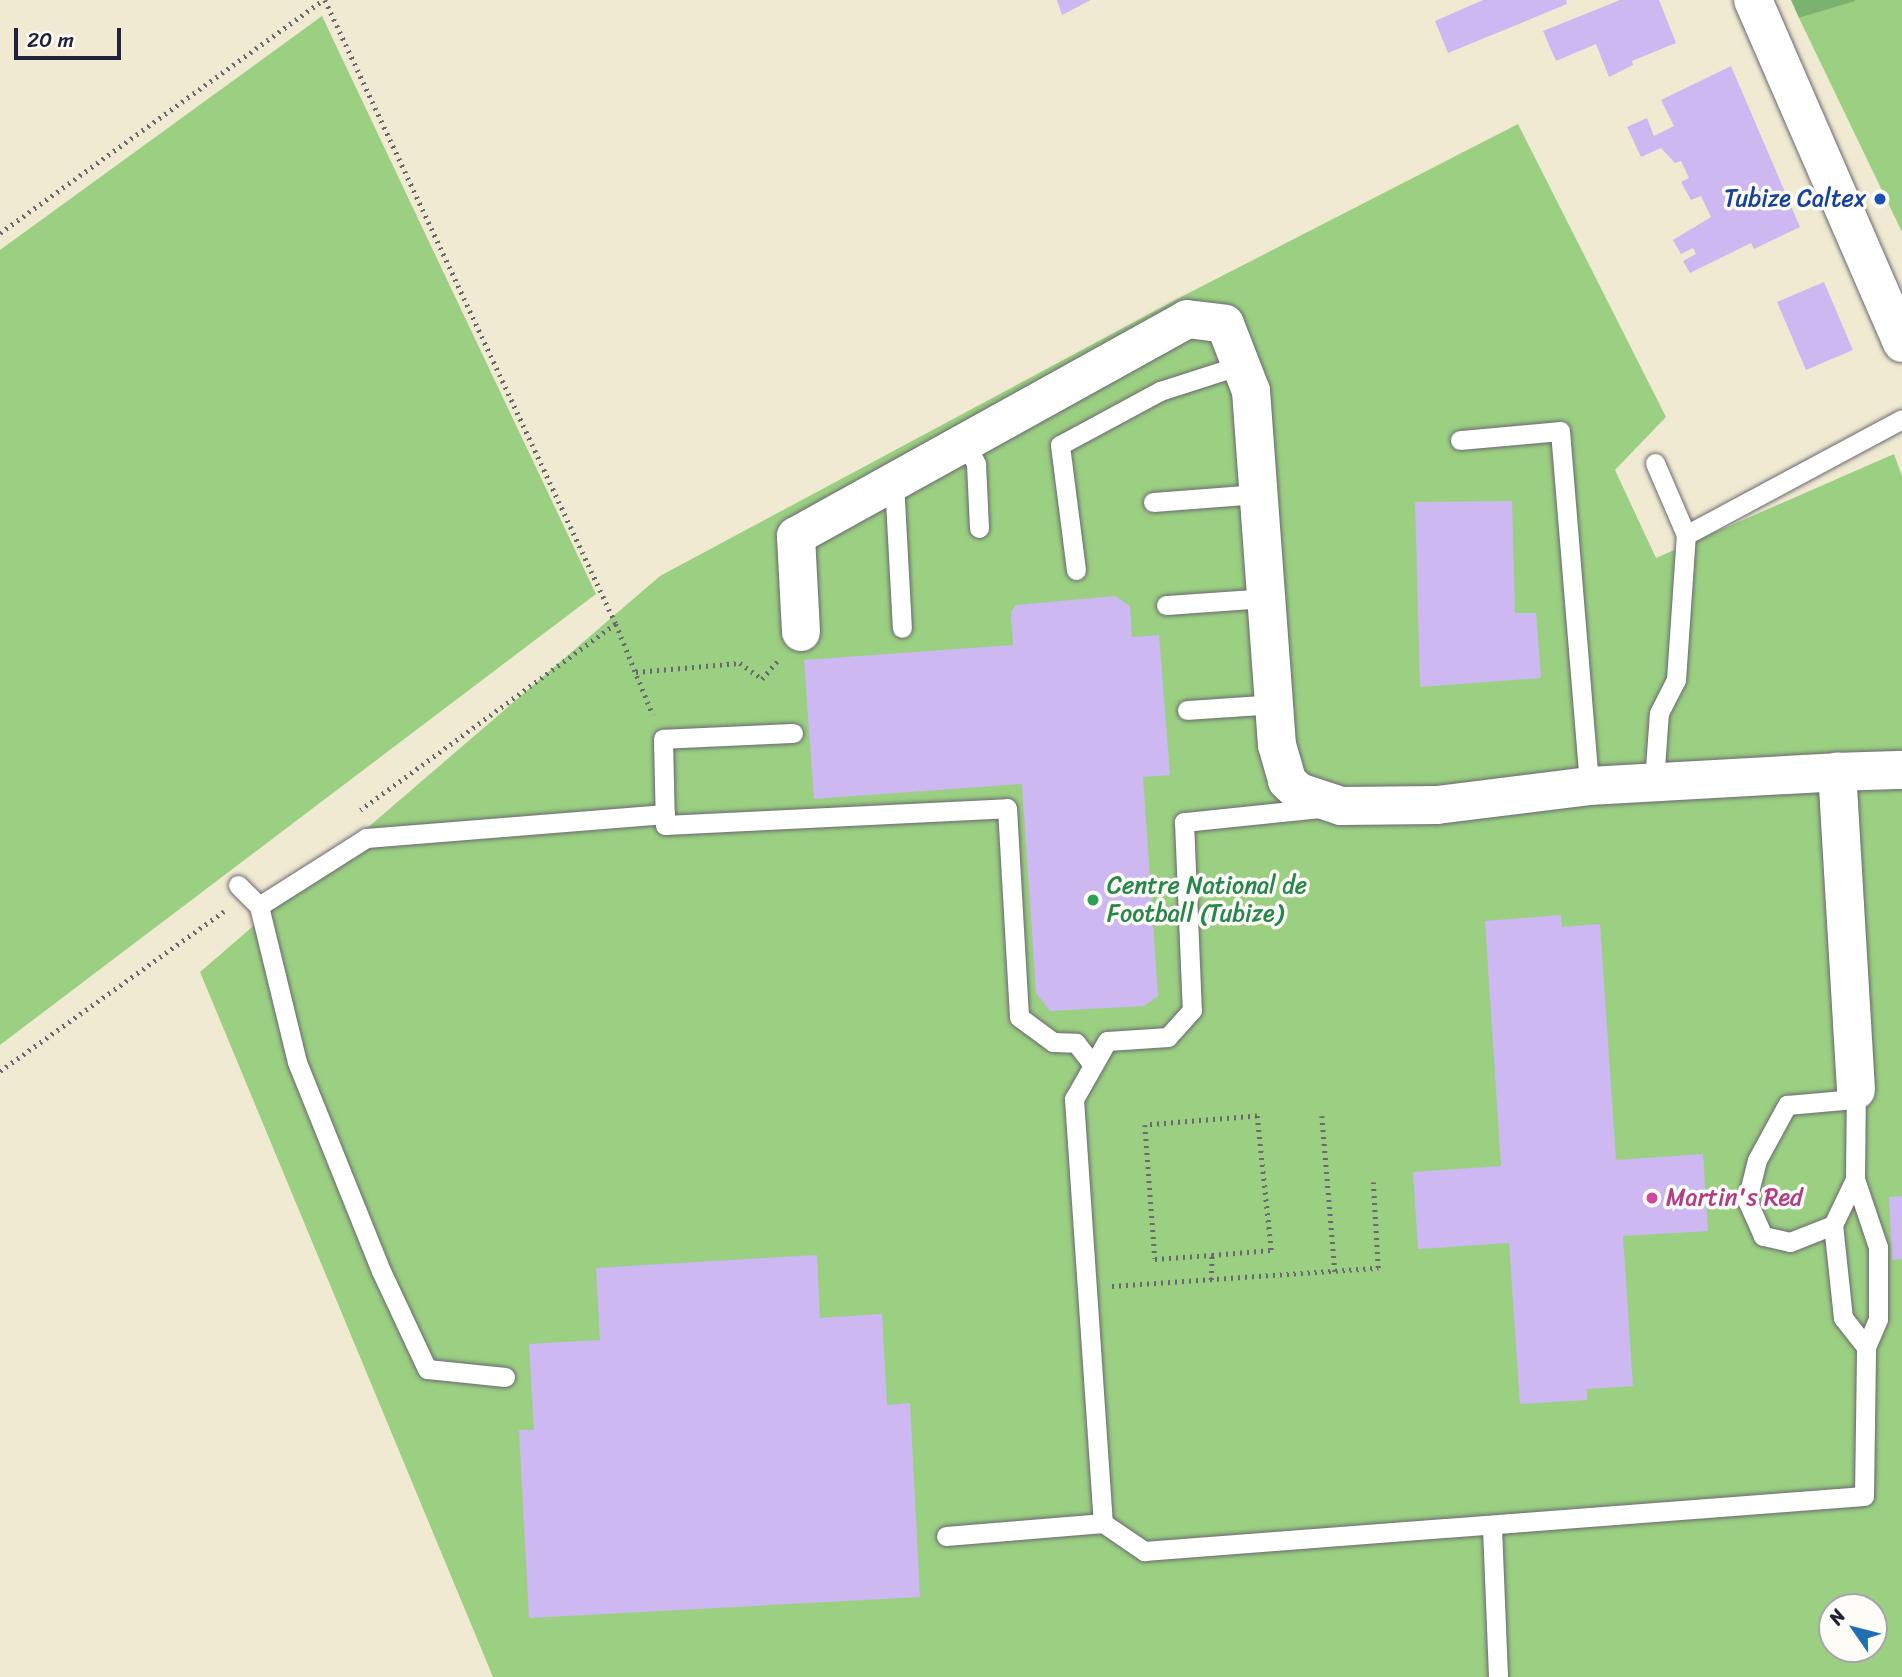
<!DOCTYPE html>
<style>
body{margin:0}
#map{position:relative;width:1902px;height:1677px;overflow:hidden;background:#f1ead2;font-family:Sriracha,sans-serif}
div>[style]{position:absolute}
.green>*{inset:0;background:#9bd082}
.forest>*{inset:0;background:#7cb270}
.building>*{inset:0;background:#cdb8f2;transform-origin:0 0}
.path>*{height:4.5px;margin-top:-2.25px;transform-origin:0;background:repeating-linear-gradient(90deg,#6a6870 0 2px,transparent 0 7px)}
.roads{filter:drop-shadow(0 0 2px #6a6870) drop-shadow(0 0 2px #6a6870)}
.lane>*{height:19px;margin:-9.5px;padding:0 9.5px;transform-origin:9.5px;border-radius:9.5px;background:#fff}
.street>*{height:38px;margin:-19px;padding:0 19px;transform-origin:19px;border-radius:19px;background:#fff}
.primary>*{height:38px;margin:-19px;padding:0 19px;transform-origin:19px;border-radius:19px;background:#fff}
.dots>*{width:19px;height:19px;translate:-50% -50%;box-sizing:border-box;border:4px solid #fdfcf7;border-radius:50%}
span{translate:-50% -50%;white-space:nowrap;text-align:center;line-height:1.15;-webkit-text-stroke:7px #fdfcf7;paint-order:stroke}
.transit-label{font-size:24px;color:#164399}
.right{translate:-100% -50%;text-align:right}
.leisure-label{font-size:24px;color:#27864d}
.left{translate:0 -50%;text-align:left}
.hotel-label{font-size:24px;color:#b23c85}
.north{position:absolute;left:1818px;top:1593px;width:70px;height:70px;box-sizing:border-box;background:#fdfcf7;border:2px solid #a5a5ac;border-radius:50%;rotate:305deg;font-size:19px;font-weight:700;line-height:28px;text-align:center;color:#22223b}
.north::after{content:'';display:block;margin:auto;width:24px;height:32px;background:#1f6fb2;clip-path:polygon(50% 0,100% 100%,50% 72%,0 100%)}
.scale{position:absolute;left:14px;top:28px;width:107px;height:32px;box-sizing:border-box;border:4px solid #22223b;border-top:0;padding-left:9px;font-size:21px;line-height:24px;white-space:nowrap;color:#22223b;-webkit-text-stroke:5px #fdfcf7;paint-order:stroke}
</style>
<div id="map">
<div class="green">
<i style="clip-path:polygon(1855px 0,1902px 0,1902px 232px,1799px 18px)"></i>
<i style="clip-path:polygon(322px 16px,596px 594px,0 1045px,0 250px)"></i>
<i style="clip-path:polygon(evenodd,1518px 124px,1666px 417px,1615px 470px,1656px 558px,1894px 454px,1902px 476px,1902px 1677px,493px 1677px,200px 972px,660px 576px,1177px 299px,1518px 124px,1832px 1607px,1874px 1607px,1874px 1649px,1832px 1649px,1832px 1607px)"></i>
</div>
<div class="forest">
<i style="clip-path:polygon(1791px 0,1855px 0,1855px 1px,1799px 18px)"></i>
</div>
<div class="building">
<i style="clip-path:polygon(1057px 0,1091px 0,1062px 15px)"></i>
<i style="clip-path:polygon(1483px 0,1566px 0,1567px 4px,1448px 53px,1435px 21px)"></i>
<i style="clip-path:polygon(1620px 0,1659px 0,1676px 43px,1632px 61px,1633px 65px,1609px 77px,1596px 44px,1556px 61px,1543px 31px)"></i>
<i style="clip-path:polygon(1731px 66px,1800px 227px,1754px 249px,1751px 243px,1690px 273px,1683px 261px,1696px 254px,1693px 248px,1681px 254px,1673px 240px,1711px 217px,1701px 196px,1691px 200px,1681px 182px,1689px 178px,1681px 161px,1675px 163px,1661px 148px,1641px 157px,1627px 127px,1647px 118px,1654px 136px,1674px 126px,1661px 100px)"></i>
<i style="left:1824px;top:282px;width:74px;height:51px;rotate:67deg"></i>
<i style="clip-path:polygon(1512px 501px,1515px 613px,1536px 613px,1541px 678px,1420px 687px,1415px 502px)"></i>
<i style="clip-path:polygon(1115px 596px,1130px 606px,1132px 637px,1159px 635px,1170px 775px,1143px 777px,1158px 996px,1144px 1006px,1050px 1011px,1036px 993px,1022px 784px,814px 799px,804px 660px,1013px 645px,1011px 613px,1016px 605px)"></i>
<i style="clip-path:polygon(1561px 915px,1562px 927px,1600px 924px,1616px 1160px,1703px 1154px,1708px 1231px,1623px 1236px,1633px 1386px,1587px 1389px,1587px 1400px,1520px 1404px,1509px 1243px,1418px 1249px,1413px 1172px,1501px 1166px,1485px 921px)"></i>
<i style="clip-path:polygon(1902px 1196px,1902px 1259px,1892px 1260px,1889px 1197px)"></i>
<i style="clip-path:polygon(817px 1255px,820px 1318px,882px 1314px,887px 1405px,910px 1403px,920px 1597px,529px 1618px,519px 1430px,534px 1430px,529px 1344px,600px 1340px,596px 1268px)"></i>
</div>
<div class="path">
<i style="left:325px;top:0;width:689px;rotate:65deg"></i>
<i style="left:616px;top:624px;width:316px;rotate:143.9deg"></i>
<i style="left:0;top:233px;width:398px;rotate:-35.8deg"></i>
<i style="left:616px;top:624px;width:98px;rotate:67.9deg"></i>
<i style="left:636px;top:672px;width:104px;rotate:-4.9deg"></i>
<i style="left:740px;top:663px;width:27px;rotate:36deg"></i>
<i style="left:762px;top:679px;width:25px;rotate:-50deg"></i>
<i style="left:0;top:1071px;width:275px;rotate:-35.5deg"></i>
<i style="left:1322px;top:1116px;width:156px;rotate:85.2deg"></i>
<i style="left:1211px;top:1280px;width:25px;rotate:-88deg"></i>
<i style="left:1212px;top:1255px;width:59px;rotate:-4.8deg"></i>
<i style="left:1271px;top:1250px;width:135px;rotate:-96deg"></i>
<i style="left:1257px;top:1116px;width:112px;rotate:175.4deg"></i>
<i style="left:1145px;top:1125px;width:134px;rotate:85.7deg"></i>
<i style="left:1155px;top:1259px;width:57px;rotate:-4deg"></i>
<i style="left:1112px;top:1286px;width:267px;rotate:-3.9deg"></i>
<i style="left:1378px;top:1268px;width:86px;rotate:-93.3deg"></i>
</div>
<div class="roads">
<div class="lane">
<i style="left:1460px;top:440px;width:100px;rotate:-5.1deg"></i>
<i style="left:1560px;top:431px;width:356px;rotate:85.3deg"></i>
<i style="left:965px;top:442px;width:25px;rotate:63deg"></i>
<i style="left:976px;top:464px;width:64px;rotate:87.3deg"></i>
<i style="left:1655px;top:463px;width:78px;rotate:66.7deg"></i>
<i style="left:894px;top:482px;width:146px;rotate:86.9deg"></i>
<i style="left:1153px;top:502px;width:105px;rotate:-4.4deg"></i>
<i style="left:1076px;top:570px;width:126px;rotate:-97.3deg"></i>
<i style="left:1060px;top:445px;width:114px;rotate:-28.4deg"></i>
<i style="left:1160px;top:391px;width:85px;rotate:-17.8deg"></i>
<i style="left:1166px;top:605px;width:100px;rotate:-4deg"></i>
<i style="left:1187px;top:710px;width:87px;rotate:-3.9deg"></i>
<i style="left:793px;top:733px;width:130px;rotate:177.4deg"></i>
<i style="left:663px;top:739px;width:86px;rotate:88.7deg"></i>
<i style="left:665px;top:825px;width:342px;rotate:-2.8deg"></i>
<i style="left:1007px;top:808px;width:209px;rotate:86.7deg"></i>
<i style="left:1019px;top:1017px;width:42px;rotate:36.3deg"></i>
<i style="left:1053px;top:1042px;width:23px;rotate:2deg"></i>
<i style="left:1076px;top:1043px;width:28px;rotate:52deg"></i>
<i style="left:1654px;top:782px;width:69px;rotate:-85.9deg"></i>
<i style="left:1659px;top:713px;width:37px;rotate:-63deg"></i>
<i style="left:1676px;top:680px;width:145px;rotate:-86.1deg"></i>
<i style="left:1686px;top:535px;width:245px;rotate:-28.2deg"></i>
<i style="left:1320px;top:808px;width:137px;rotate:174.1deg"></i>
<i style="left:1184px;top:822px;width:188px;rotate:87.6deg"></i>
<i style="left:1192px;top:1010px;width:36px;rotate:132deg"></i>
<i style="left:1168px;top:1037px;width:61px;rotate:176.2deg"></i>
<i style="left:1107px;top:1041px;width:67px;rotate:119.6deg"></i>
<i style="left:1074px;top:1099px;width:425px;rotate:86.1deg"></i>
<i style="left:1103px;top:1523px;width:50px;rotate:34.3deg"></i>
<i style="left:1144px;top:1551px;width:722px;rotate:-4.37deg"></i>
<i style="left:1864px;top:1496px;width:149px;rotate:-89.2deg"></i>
<i style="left:1866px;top:1347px;width:37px;rotate:-128deg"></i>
<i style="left:1843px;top:1318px;width:94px;rotate:-96.1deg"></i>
<i style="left:1833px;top:1225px;width:51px;rotate:-64.4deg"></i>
<i style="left:1855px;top:1179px;width:89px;rotate:-89.4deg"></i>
<i style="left:238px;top:885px;width:30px;rotate:45deg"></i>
<i style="left:1855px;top:1179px;width:72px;rotate:71.3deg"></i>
<i style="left:1878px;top:1247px;width:72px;rotate:90deg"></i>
<i style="left:1878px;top:1319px;width:30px;rotate:113deg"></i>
<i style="left:1833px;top:1225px;width:46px;rotate:158.4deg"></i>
<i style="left:1790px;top:1242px;width:28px;rotate:-167deg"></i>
<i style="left:1763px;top:1236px;width:39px;rotate:-114deg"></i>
<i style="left:1747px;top:1200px;width:41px;rotate:-76deg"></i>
<i style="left:1757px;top:1160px;width:63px;rotate:-61.4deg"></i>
<i style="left:1787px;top:1105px;width:68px;rotate:-5deg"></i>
<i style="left:505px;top:1377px;width:78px;rotate:-174.1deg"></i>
<i style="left:427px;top:1369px;width:108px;rotate:-115.1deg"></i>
<i style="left:381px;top:1271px;width:225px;rotate:-111.9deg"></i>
<i style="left:297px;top:1062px;width:161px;rotate:-103.7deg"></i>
<i style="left:259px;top:906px;width:127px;rotate:-32.4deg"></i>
<i style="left:366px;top:838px;width:300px;rotate:-4.6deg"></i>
<i style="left:1492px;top:1527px;width:150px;rotate:87.7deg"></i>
<i style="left:946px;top:1536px;width:158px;rotate:-4.7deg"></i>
</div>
<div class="street">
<i style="left:801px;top:632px;width:96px;rotate:-93deg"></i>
<i style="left:796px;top:536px;width:447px;rotate:-29deg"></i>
<i style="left:1187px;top:319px;width:38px;rotate:7deg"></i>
<i style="left:1225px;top:324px;width:72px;rotate:68.8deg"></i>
<i style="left:1251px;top:391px;width:355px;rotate:85.8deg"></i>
<i style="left:1277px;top:745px;width:37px;rotate:74deg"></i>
<i style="left:1287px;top:781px;width:16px;rotate:43deg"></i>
<i style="left:1299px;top:792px;width:44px;rotate:18.4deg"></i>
<i style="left:1341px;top:806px;width:96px;rotate:-0.6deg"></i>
<i style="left:1437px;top:805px;width:153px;rotate:-7.1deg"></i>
<i style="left:1589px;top:786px;width:248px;rotate:-3.2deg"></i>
<i style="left:1856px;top:1090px;width:319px;rotate:-93.4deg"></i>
<i style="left:1837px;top:772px;width:65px;rotate:-1.8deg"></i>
</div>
<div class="primary">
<i style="left:1753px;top:0;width:374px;rotate:66.5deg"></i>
</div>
</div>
<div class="dots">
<i style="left:1880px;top:199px;background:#1a4fb4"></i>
<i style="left:1093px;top:900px;background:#2e9e5b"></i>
<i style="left:1652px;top:1198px;background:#d1479c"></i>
</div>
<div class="transit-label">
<span class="right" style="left:1866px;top:199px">Tubize Caltex</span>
</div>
<div class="leisure-label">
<span class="left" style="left:1107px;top:900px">Centre National de<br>Football (Tubize)</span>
</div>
<div class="hotel-label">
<span class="left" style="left:1666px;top:1198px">Martin's Red</span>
</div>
<div class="north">N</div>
<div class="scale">20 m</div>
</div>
